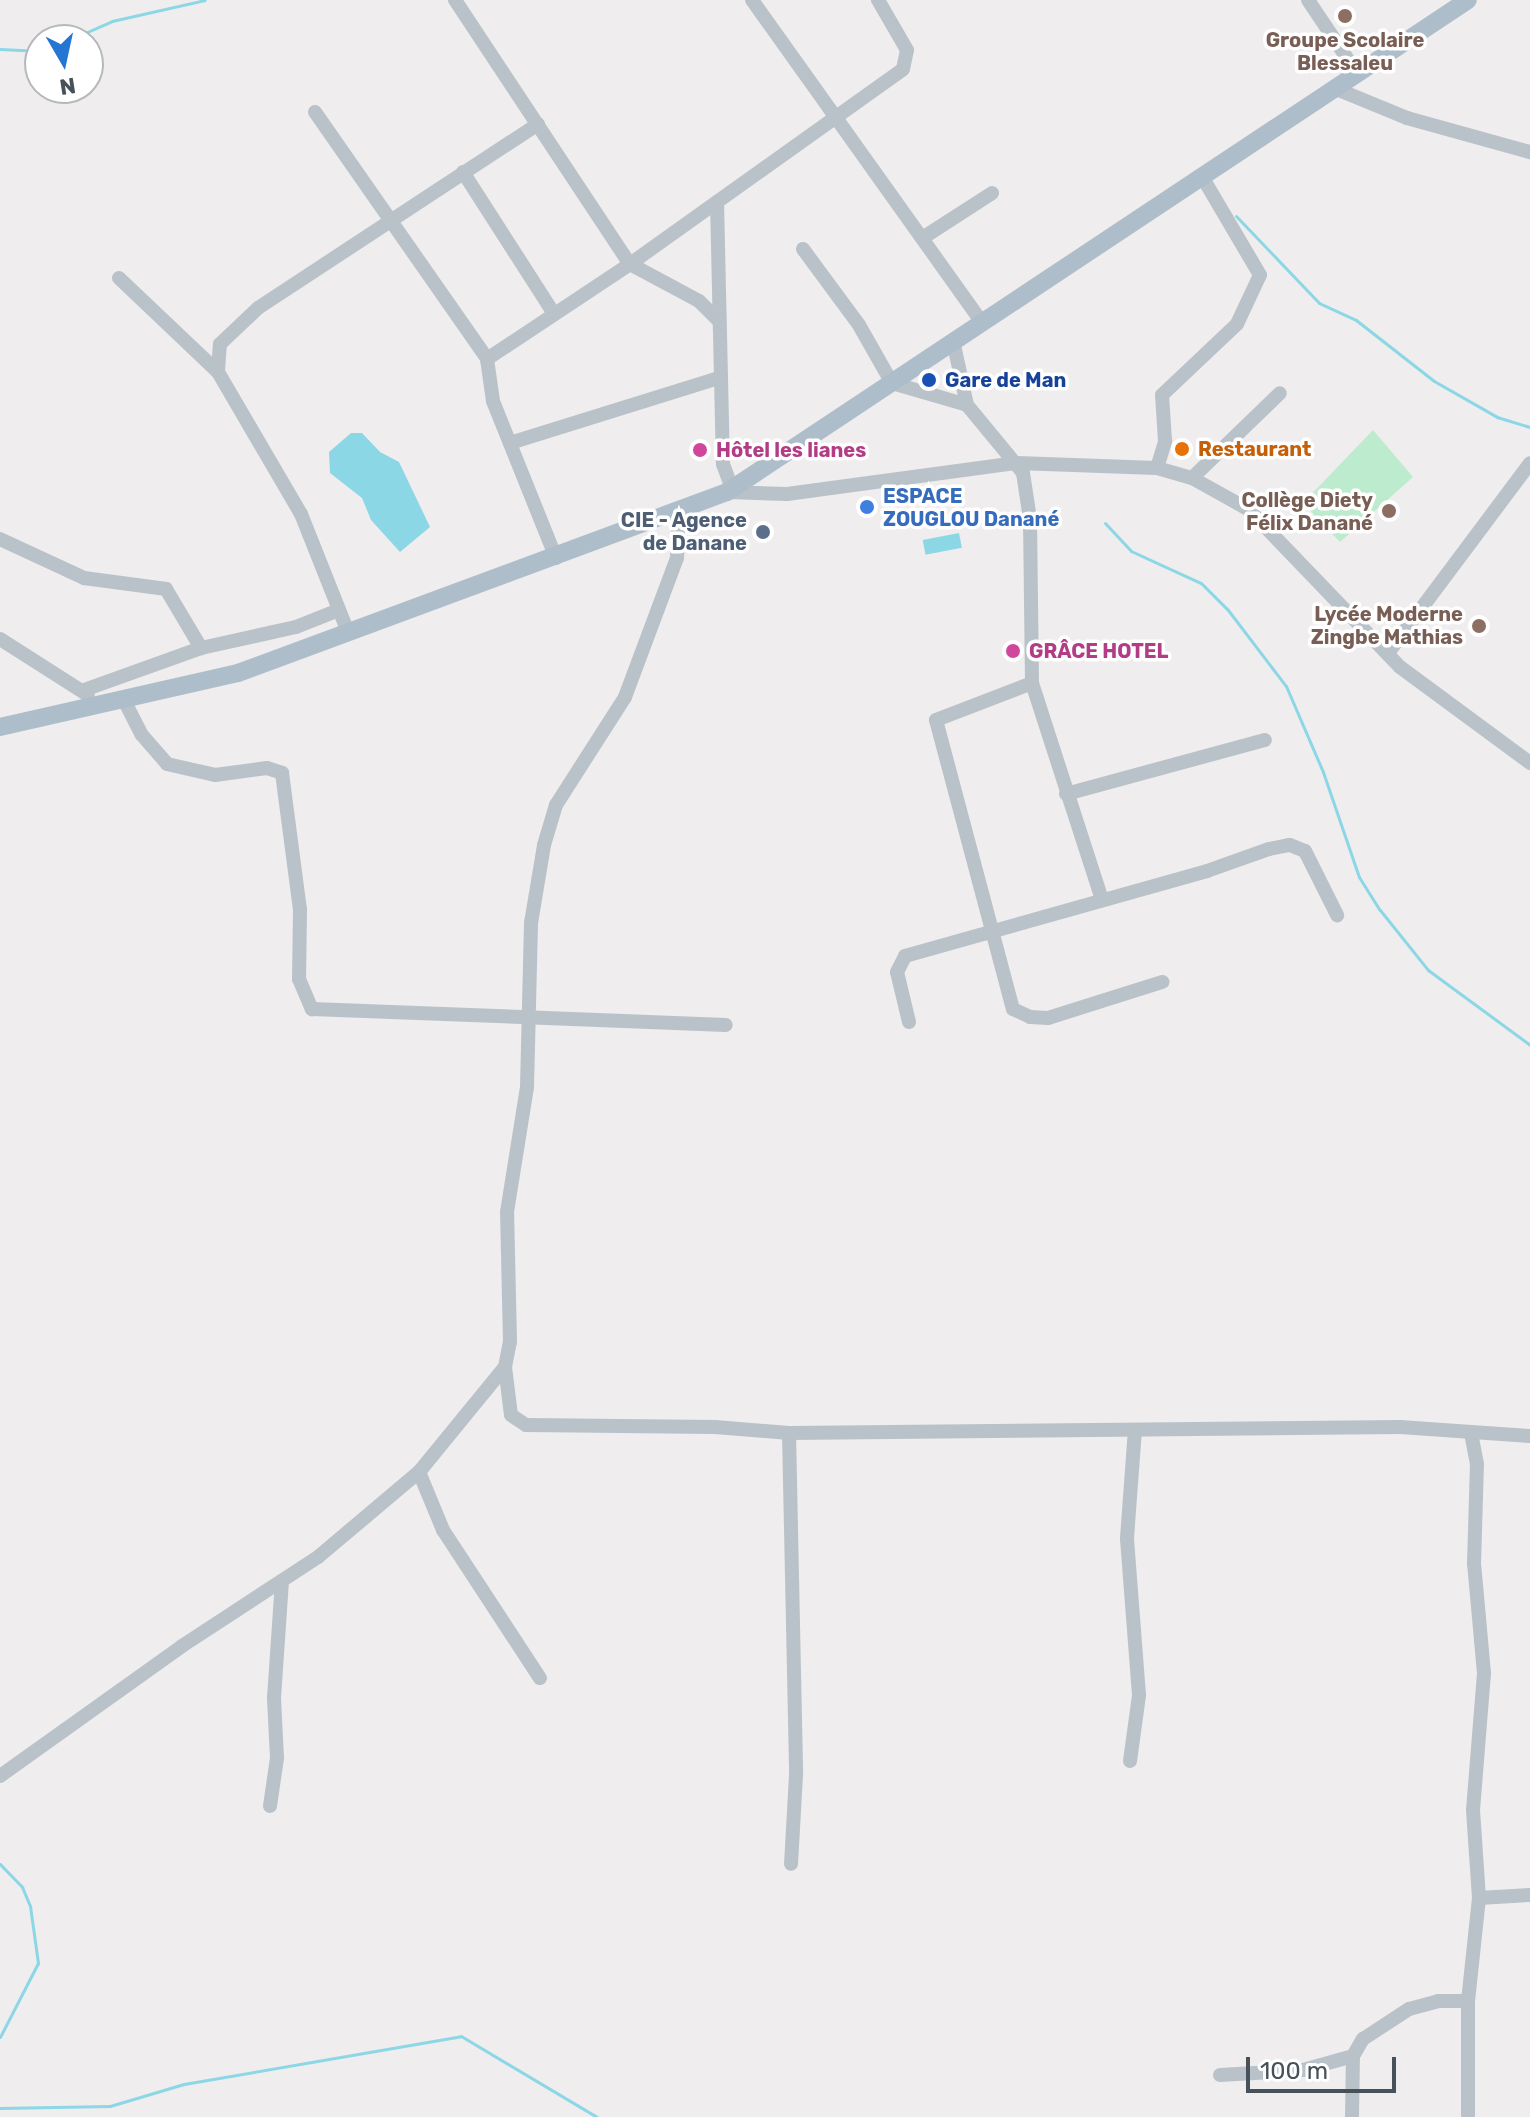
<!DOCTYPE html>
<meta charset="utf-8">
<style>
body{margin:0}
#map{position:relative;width:1530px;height:2117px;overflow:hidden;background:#efeded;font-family:Rubik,sans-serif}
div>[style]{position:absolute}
.green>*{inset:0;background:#bdebcd}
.water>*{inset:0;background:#8cd7e6;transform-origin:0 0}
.stream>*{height:3px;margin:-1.5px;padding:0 1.5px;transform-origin:1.5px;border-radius:1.5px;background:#8cd7e6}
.minor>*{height:14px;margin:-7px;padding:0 7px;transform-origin:7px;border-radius:7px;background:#b9c2c9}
.major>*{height:18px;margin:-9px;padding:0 9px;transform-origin:9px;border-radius:9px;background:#aebdca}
.dots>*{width:22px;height:22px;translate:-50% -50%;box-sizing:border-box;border:4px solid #fff;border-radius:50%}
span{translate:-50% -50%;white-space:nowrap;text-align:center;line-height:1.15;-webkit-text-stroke:7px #fff;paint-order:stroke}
.education-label{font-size:20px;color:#785e54;font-weight:700}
.right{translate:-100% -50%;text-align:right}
.transit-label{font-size:20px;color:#164399;font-weight:700}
.left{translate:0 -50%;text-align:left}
.food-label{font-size:20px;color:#c56008;font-weight:700}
.hotel-label{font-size:20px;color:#b23c85;font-weight:700}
.shop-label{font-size:20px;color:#366cbe;font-weight:700}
.service-label{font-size:20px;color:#4e5e75;font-weight:700}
.north{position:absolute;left:24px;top:24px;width:80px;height:80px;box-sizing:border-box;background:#fff;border:2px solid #b5b9bd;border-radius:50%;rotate:171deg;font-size:22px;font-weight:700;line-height:32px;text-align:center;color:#465159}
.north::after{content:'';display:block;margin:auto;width:28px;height:36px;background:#2377d3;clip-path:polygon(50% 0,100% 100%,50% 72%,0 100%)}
.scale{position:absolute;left:1246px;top:2057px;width:150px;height:36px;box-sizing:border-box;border:4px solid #465159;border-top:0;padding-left:10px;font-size:24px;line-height:28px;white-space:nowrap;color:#465159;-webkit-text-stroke:6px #fff;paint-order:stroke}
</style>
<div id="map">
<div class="green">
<i style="clip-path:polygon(1373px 430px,1413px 477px,1340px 542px,1303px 503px)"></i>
</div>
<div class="water">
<i style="clip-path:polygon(351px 433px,362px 433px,380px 452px,399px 462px,430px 527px,400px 552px,371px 520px,362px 498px,330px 473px,329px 452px)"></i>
<i style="left:959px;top:533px;width:15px;height:37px;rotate:79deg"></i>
</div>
<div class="stream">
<i style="left:69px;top:40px;width:47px;rotate:-23.8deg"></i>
<i style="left:112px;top:21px;width:95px;rotate:-12.7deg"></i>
<i style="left:0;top:49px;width:40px;rotate:2.9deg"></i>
<i style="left:1236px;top:216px;width:120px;rotate:46.3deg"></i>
<i style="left:1319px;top:303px;width:41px;rotate:24.7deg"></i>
<i style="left:1356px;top:320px;width:99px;rotate:38deg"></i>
<i style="left:1434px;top:381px;width:73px;rotate:29.7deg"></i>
<i style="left:1497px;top:417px;width:34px;rotate:17deg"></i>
<i style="left:1105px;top:523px;width:38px;rotate:47deg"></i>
<i style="left:1131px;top:551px;width:77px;rotate:24.6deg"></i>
<i style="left:1201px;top:583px;width:38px;rotate:45deg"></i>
<i style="left:1228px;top:610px;width:96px;rotate:52.7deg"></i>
<i style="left:1286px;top:686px;width:94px;rotate:66.7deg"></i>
<i style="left:1323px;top:772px;width:111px;rotate:71.1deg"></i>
<i style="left:1359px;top:877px;width:39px;rotate:58deg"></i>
<i style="left:1380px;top:910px;width:77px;rotate:51.3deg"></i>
<i style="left:1428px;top:970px;width:127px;rotate:36.3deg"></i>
<i style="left:0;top:1864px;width:32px;rotate:46deg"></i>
<i style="left:22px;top:1887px;width:21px;rotate:67deg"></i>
<i style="left:30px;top:1906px;width:58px;rotate:82deg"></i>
<i style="left:38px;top:1963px;width:83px;rotate:117.2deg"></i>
<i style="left:0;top:2108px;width:110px;rotate:-1deg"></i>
<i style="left:110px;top:2106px;width:77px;rotate:-16.6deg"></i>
<i style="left:184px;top:2084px;width:281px;rotate:-9.8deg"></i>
<i style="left:461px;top:2036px;width:158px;rotate:30.8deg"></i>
</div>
<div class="minor">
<i style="left:455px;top:0;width:317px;rotate:56.5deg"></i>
<i style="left:630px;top:264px;width:78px;rotate:28.2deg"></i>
<i style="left:699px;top:301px;width:28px;rotate:45deg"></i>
<i style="left:752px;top:0;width:396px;rotate:54.5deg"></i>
<i style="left:1308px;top:0;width:88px;rotate:56.1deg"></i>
<i style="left:1334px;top:88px;width:79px;rotate:22.3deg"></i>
<i style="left:1407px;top:118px;width:128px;rotate:15.5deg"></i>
<i style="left:315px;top:112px;width:301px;rotate:55.1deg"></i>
<i style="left:463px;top:172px;width:166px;rotate:57.3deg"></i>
<i style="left:717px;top:202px;width:262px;rotate:88.7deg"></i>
<i style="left:723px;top:464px;width:23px;rotate:70deg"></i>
<i style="left:924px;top:237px;width:81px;rotate:-32.9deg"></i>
<i style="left:803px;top:249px;width:94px;rotate:53.6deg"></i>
<i style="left:859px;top:325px;width:67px;rotate:60.4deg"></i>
<i style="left:892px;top:383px;width:78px;rotate:16.3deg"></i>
<i style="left:119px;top:278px;width:137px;rotate:43.5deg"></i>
<i style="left:218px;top:372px;width:164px;rotate:59.7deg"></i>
<i style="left:301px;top:514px;width:127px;rotate:68.3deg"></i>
<i style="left:954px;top:345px;width:61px;rotate:77.8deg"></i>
<i style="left:967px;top:405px;width:88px;rotate:50.5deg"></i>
<i style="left:1023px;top:473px;width:47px;rotate:81.3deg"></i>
<i style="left:1030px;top:519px;width:164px;rotate:89.3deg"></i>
<i style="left:1032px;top:683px;width:103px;rotate:158.9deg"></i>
<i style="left:936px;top:720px;width:299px;rotate:75.1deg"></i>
<i style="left:1013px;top:1009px;width:19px;rotate:25deg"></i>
<i style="left:1030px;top:1017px;width:18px;rotate:3deg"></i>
<i style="left:1048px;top:1018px;width:120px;rotate:-17.5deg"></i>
<i style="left:218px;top:371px;width:27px;rotate:-86deg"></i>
<i style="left:220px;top:344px;width:52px;rotate:-43.5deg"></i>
<i style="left:258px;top:308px;width:335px;rotate:-33.3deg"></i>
<i style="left:510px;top:443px;width:219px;rotate:-17.3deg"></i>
<i style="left:1157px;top:468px;width:28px;rotate:-73deg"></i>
<i style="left:1165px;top:441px;width:46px;rotate:-93.7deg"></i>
<i style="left:1162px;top:395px;width:103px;rotate:-43.4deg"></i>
<i style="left:1237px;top:324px;width:54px;rotate:-64.9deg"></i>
<i style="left:1260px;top:275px;width:116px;rotate:-120.5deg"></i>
<i style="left:1192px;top:478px;width:122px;rotate:-44deg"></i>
<i style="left:727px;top:492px;width:60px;rotate:1.9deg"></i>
<i style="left:787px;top:494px;width:232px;rotate:-7.7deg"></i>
<i style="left:1017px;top:463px;width:140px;rotate:2deg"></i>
<i style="left:1157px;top:468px;width:36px;rotate:16deg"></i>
<i style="left:1192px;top:478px;width:64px;rotate:29deg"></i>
<i style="left:1248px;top:509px;width:219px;rotate:46.1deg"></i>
<i style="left:1400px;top:667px;width:162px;rotate:36.4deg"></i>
<i style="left:0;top:539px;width:93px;rotate:24.9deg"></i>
<i style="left:84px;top:578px;width:83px;rotate:7.6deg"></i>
<i style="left:166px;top:589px;width:69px;rotate:59.3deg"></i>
<i style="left:556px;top:558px;width:169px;rotate:-111.9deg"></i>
<i style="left:493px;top:401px;width:42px;rotate:-98.1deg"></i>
<i style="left:487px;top:359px;width:172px;rotate:-33.6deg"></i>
<i style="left:630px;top:264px;width:335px;rotate:-35.5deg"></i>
<i style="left:903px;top:69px;width:19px;rotate:-78deg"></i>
<i style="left:907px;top:50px;width:58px;rotate:-120.1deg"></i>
<i style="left:0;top:639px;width:104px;rotate:32.5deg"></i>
<i style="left:1388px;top:653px;width:237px;rotate:-53.2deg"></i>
<i style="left:1032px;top:683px;width:228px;rotate:72.1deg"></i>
<i style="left:84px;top:690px;width:124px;rotate:-19.7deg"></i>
<i style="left:201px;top:648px;width:97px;rotate:-12.5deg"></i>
<i style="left:296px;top:627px;width:46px;rotate:-21.6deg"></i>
<i style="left:125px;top:702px;width:37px;rotate:63deg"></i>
<i style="left:142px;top:735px;width:38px;rotate:49deg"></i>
<i style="left:167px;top:764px;width:49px;rotate:12.9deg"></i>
<i style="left:215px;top:775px;width:52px;rotate:-7.7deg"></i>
<i style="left:267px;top:768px;width:16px;rotate:18deg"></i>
<i style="left:282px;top:773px;width:137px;rotate:82.5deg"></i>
<i style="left:300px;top:909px;width:70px;rotate:90.8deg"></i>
<i style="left:299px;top:979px;width:33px;rotate:67deg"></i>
<i style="left:312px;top:1009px;width:414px;rotate:2.2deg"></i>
<i style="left:1066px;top:794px;width:206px;rotate:-15.2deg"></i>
<i style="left:909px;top:1022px;width:51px;rotate:-103.5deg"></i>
<i style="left:897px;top:972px;width:18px;rotate:-63deg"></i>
<i style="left:905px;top:956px;width:314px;rotate:-15.7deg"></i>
<i style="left:1207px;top:871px;width:66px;rotate:-19.5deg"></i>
<i style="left:1269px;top:849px;width:21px;rotate:-11deg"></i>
<i style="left:1290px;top:845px;width:16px;rotate:22deg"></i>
<i style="left:1305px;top:851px;width:72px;rotate:63.4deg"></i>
<i style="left:505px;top:1367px;width:48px;rotate:82.9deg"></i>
<i style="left:511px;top:1415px;width:18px;rotate:34deg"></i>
<i style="left:526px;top:1425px;width:189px;rotate:0.6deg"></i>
<i style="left:715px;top:1427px;width:74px;rotate:4.6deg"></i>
<i style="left:789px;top:1433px;width:611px;rotate:-0.56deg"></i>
<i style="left:1400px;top:1427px;width:130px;rotate:4deg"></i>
<i style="left:789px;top:1433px;width:342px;rotate:88.8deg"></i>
<i style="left:796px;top:1775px;width:89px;rotate:93.2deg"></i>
<i style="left:419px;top:1472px;width:63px;rotate:67.5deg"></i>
<i style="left:443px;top:1530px;width:177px;rotate:56.8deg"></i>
<i style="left:1130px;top:1761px;width:67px;rotate:-82.2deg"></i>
<i style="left:1139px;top:1695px;width:157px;rotate:-94.4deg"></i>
<i style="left:1127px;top:1538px;width:108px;rotate:-85.8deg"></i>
<i style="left:0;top:1776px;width:224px;rotate:-35.5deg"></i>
<i style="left:182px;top:1646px;width:163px;rotate:-33.2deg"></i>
<i style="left:318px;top:1557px;width:132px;rotate:-40.1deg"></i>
<i style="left:419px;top:1472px;width:136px;rotate:-50.7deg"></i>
<i style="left:505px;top:1367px;width:25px;rotate:-79deg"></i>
<i style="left:510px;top:1342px;width:130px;rotate:-91.3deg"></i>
<i style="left:507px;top:1212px;width:127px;rotate:-80.9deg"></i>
<i style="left:527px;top:1087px;width:164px;rotate:-88.6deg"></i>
<i style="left:531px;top:923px;width:79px;rotate:-80.5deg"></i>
<i style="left:544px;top:845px;width:42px;rotate:-73.3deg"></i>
<i style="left:556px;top:805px;width:128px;rotate:-57.4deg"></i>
<i style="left:625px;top:697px;width:148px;rotate:-69.5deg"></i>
<i style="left:677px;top:558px;width:46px;rotate:-87.5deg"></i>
<i style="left:270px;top:1806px;width:49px;rotate:-81.7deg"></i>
<i style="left:277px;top:1758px;width:60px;rotate:-92.9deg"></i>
<i style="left:274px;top:1698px;width:117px;rotate:-86.1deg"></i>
<i style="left:1479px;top:1898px;width:51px;rotate:-3.4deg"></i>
<i style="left:1220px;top:2075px;width:83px;rotate:-3.4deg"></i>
<i style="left:1303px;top:2070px;width:52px;rotate:-15.6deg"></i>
<i style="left:1352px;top:2117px;width:61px;rotate:-89.1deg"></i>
<i style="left:1353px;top:2056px;width:20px;rotate:-60deg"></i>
<i style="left:1363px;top:2039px;width:55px;rotate:-33.1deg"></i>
<i style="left:1409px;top:2009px;width:30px;rotate:-15deg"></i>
<i style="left:1438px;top:2001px;width:30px"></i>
<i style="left:1468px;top:2117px;width:116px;rotate:-90deg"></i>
<i style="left:1468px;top:2001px;width:104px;rotate:-83.9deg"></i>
<i style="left:1479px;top:1898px;width:88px;rotate:-93.9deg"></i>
<i style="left:1473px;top:1810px;width:137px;rotate:-85.4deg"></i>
<i style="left:1484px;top:1673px;width:109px;rotate:-95.2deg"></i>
<i style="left:1474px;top:1564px;width:100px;rotate:-88.3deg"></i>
<i style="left:1477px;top:1464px;width:32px;rotate:-101deg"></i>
</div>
<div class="major">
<i style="left:0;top:727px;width:244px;rotate:-12.8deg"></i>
<i style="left:238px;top:673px;width:521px;rotate:-20.31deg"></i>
<i style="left:727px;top:492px;width:889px;rotate:-33.58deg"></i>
</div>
<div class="dots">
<i style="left:1345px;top:16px;background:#8d6e63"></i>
<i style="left:929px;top:380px;background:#1a4fb4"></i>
<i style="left:1182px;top:449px;background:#e8710a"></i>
<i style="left:700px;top:450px;background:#d1479c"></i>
<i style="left:867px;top:507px;background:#3f7fe0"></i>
<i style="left:1389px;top:511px;background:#8d6e63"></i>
<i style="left:763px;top:532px;background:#5c6f8a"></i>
<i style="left:1479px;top:626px;background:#8d6e63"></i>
<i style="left:1013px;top:651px;background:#d1479c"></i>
</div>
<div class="education-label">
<span style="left:1345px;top:52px">Groupe Scolaire<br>Blessaleu</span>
<span class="right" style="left:1373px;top:512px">Collège Diety<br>Félix Danané</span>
<span class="right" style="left:1463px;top:626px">Lycée Moderne<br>Zingbe Mathias</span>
</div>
<div class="transit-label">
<span class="left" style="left:945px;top:380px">Gare de Man</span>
</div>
<div class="food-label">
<span class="left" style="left:1198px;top:449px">Restaurant</span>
</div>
<div class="hotel-label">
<span class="left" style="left:716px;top:450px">Hôtel les lianes</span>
<span class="left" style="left:1029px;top:651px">GRÂCE HOTEL</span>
</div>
<div class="shop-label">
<span class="left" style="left:883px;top:508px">ESPACE<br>ZOUGLOU Danané</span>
</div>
<div class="service-label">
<span class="right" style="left:747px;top:532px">CIE - Agence<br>de Danane</span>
</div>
<div class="north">N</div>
<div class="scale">100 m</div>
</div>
